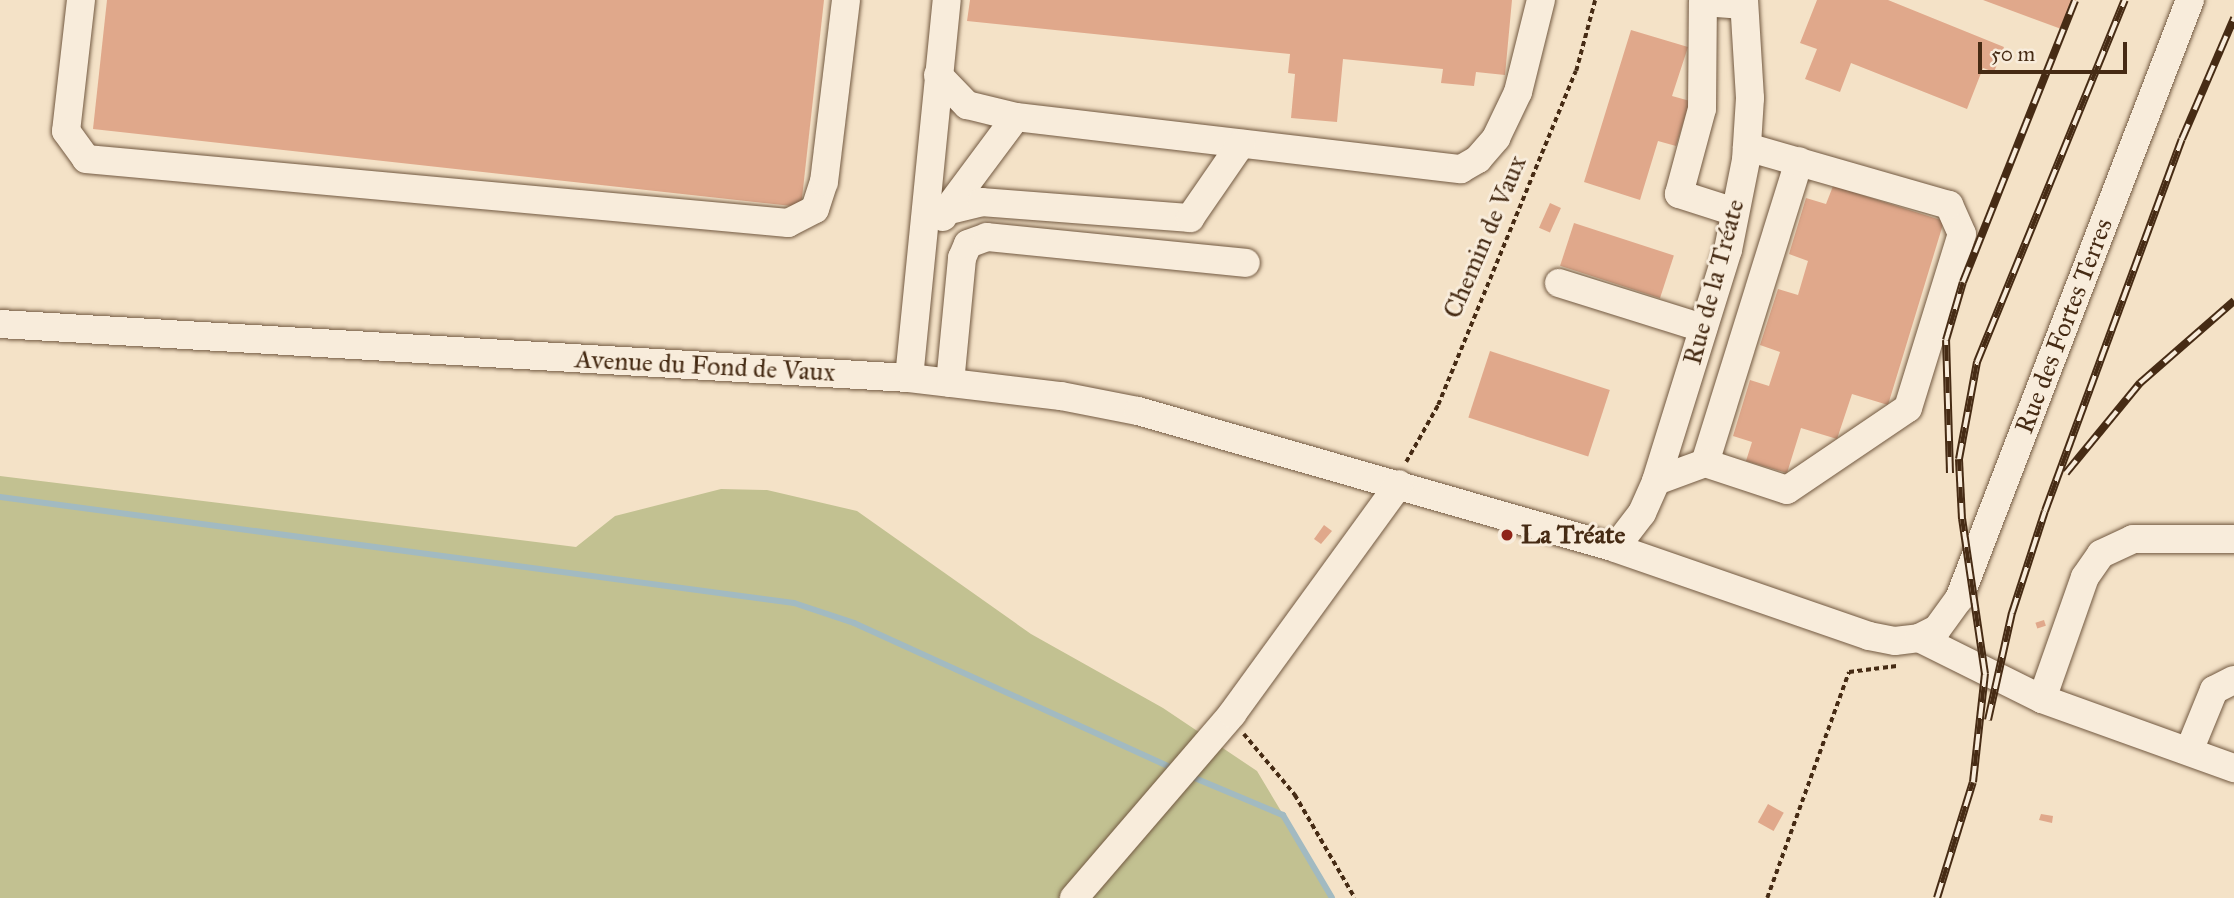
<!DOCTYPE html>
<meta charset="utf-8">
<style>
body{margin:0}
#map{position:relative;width:2234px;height:898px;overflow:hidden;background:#f4e2c7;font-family:"IM FELL Great Primer",serif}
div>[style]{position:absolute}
.green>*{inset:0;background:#c2c191}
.stream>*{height:6px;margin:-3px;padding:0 3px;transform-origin:3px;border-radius:3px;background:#a2bac1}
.building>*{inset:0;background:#e0a88b;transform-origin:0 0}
.path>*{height:3.5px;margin-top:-1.75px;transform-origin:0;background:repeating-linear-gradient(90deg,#462b14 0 5px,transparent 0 8.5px)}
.roads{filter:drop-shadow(0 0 2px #725941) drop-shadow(0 0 2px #725941)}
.minor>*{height:28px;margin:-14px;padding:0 14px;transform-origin:14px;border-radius:14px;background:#f8ecdb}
.rail>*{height:8px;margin-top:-4px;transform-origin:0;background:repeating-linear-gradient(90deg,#f8ecdb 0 16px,#462b14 0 32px);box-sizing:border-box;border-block:2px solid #462b14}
.dots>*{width:19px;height:19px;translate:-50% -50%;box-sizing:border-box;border:4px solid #f8ecdb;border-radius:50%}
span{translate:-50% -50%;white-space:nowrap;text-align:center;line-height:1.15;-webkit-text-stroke:6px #f8ecdb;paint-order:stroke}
.street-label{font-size:26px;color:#462b14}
.poi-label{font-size:26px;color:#462b14;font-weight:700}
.left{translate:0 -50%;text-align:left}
.scale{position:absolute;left:1978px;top:42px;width:149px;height:32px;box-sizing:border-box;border:4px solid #462b14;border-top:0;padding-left:9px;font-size:21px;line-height:24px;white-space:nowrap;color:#462b14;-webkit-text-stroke:5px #f8ecdb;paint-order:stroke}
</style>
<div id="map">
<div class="green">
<i style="clip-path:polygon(0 476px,576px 547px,615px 516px,721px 489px,767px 490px,857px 511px,1031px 634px,1163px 708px,1257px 771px,1333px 898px,0 898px)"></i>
</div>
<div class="stream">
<i style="left:0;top:497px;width:801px;rotate:7.6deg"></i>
<i style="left:794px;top:603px;width:63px;rotate:18.4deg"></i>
<i style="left:854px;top:623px;width:352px;rotate:24.5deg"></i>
<i style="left:1190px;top:776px;width:101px;rotate:22.8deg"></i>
<i style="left:1283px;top:815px;width:96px;rotate:59.4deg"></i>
</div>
<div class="building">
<i style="clip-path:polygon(107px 0,824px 0,801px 207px,93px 129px)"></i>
<i style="clip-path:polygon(970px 0,1512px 0,1505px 75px,1476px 72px,1474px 86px,1441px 83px,1443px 69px,1343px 59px,1337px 122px,1291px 118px,1295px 74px,1288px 73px,1290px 54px,967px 21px)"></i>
<i style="clip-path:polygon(1817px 0,1888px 0,2004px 47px,1994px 72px,1983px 68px,1967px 109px,1851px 63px,1840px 92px,1805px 79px,1817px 49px,1800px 43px)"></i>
<i style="clip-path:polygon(1983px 0,2076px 0,2064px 30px)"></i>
<i style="clip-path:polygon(1631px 30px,1688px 47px,1672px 96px,1690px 101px,1676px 146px,1658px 141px,1640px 200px,1584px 182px)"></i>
<i style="clip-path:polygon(1835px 181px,1845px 184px,1843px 189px,1944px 221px,1888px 405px,1852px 394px,1837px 439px,1801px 428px,1787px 473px,1746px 461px,1752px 442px,1733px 436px,1750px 380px,1769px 386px,1780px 352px,1760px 345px,1778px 289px,1798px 295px,1808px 261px,1789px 254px,1806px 198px,1826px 204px)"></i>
<i style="left:1550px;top:203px;width:12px;height:27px;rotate:24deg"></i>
<i style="left:1574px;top:223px;width:105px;height:45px;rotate:18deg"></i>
<i style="left:1490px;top:351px;width:126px;height:70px;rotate:18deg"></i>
<i style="clip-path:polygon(1324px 525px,1332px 531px,1321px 544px,1314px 539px)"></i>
<i style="left:2044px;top:620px;width:6px;height:9px;rotate:72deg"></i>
<i style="left:1768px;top:804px;width:18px;height:21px;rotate:29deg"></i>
<i style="clip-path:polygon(2041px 814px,2053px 816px,2052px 823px,2039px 820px)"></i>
</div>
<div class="path">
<i style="left:1406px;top:462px;width:65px;rotate:-60.7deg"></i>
<i style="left:1438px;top:405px;width:361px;rotate:-67.6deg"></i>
<i style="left:1576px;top:71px;width:73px;rotate:-75deg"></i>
<i style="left:1244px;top:734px;width:80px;rotate:50.1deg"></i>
<i style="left:1295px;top:795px;width:119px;rotate:59.8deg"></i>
<i style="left:1767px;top:898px;width:240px;rotate:-70.1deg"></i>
<i style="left:1849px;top:672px;width:48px;rotate:-7.1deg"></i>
</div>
<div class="roads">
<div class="minor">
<i style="left:81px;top:0;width:132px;rotate:96.5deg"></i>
<i style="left:66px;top:131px;width:34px;rotate:54deg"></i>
<i style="left:86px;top:159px;width:705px;rotate:5.21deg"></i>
<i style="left:788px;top:223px;width:30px;rotate:-27deg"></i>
<i style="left:815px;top:209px;width:28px;rotate:-72deg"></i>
<i style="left:824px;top:182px;width:183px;rotate:-83.1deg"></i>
<i style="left:938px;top:75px;width:42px;rotate:46deg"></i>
<i style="left:967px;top:105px;width:50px;rotate:13.8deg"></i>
<i style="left:946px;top:211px;width:117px;rotate:-53.3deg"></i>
<i style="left:1016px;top:117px;width:448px;rotate:6.7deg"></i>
<i style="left:1461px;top:169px;width:20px;rotate:-30deg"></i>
<i style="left:1478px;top:159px;width:28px;rotate:-49deg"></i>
<i style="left:1496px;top:138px;width:51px;rotate:-64.4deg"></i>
<i style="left:1518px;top:92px;width:95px;rotate:-76deg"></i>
<i style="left:1735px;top:212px;width:59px;rotate:-162.2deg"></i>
<i style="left:1679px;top:194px;width:88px;rotate:-74.9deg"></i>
<i style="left:1702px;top:109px;width:107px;rotate:-89.5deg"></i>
<i style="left:1703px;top:2px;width:41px;rotate:4.2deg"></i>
<i style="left:943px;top:217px;width:7px;rotate:-63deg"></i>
<i style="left:946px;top:211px;width:37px;rotate:-14deg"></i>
<i style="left:982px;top:202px;width:209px;rotate:4.4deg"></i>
<i style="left:1190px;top:218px;width:90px;rotate:-55.4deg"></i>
<i style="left:1559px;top:283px;width:151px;rotate:17.4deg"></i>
<i style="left:0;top:324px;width:911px;rotate:3.4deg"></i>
<i style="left:909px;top:378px;width:153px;rotate:6.8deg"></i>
<i style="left:1061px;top:396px;width:78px;rotate:11deg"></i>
<i style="left:1138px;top:411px;width:496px;rotate:16deg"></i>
<i style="left:1615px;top:548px;width:269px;rotate:19.1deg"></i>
<i style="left:1869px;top:636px;width:26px;rotate:11deg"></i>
<i style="left:1895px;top:641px;width:24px;rotate:-7deg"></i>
<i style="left:1919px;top:638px;width:137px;rotate:26.4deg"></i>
<i style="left:2042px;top:699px;width:204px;rotate:19.8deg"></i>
<i style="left:909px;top:378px;width:380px;rotate:-84.3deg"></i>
<i style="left:950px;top:383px;width:126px;rotate:-84.5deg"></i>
<i style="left:962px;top:258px;width:15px;rotate:-67deg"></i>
<i style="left:968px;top:244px;width:20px;rotate:-20deg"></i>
<i style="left:987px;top:237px;width:260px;rotate:5.7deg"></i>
<i style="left:1705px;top:463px;width:316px;rotate:-72.7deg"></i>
<i style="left:1656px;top:481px;width:52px;rotate:-20.2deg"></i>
<i style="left:1705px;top:463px;width:86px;rotate:18.2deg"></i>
<i style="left:1787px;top:490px;width:146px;rotate:-34.1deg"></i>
<i style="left:1908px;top:408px;width:182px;rotate:-72.8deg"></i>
<i style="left:1962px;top:234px;width:32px;rotate:-114deg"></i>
<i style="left:1949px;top:205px;width:210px;rotate:-164deg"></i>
<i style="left:1615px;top:548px;width:44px;rotate:-52.4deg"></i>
<i style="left:1642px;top:513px;width:35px;rotate:-66deg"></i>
<i style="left:1656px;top:481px;width:242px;rotate:-72.7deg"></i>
<i style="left:1728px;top:250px;width:92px;rotate:-78.7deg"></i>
<i style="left:1746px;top:160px;width:62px;rotate:-86.3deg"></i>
<i style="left:1750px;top:98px;width:98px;rotate:-93.5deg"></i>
<i style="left:1919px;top:638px;width:20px;rotate:-27deg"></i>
<i style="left:1937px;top:629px;width:37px;rotate:-54deg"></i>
<i style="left:1959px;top:599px;width:642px;rotate:-68.91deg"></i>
<i style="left:2042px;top:699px;width:129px;rotate:-70.6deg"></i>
<i style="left:2085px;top:577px;width:28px;rotate:-55deg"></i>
<i style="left:2101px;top:554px;width:35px;rotate:-25deg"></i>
<i style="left:2133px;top:539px;width:101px"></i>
<i style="left:2189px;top:751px;width:66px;rotate:-67.7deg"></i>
<i style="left:2214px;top:690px;width:22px;rotate:-27deg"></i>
<i style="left:1074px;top:898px;width:243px;rotate:-49.3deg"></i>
<i style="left:1232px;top:714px;width:284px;rotate:-54deg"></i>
</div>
</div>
<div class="rail">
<i style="left:1950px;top:473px;width:133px;rotate:-91.7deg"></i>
<i style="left:1946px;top:340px;width:60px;rotate:-73.7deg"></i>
<i style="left:1963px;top:282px;width:303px;rotate:-68.3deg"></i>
<i style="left:2066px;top:473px;width:117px;rotate:-50.6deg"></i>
<i style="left:2140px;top:383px;width:125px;rotate:-41.1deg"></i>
<i style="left:1988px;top:720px;width:110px;rotate:-77.4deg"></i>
<i style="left:2012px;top:613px;width:107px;rotate:-72.1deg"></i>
<i style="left:2045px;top:511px;width:396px;rotate:-69.8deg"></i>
<i style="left:2182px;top:139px;width:132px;rotate:-66.7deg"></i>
<i style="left:1937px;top:898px;width:121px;rotate:-72.8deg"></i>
<i style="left:1973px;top:782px;width:109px;rotate:-83.7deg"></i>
<i style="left:1985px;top:674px;width:157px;rotate:-98.4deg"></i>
<i style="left:1962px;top:519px;width:60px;rotate:-92.9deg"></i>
<i style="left:1959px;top:459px;width:99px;rotate:-79.5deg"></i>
<i style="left:1977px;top:362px;width:391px;rotate:-67.8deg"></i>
</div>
<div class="dots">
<i style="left:1507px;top:535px;background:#8f2418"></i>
</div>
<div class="street-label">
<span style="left:1485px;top:237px;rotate:-67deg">Chemin de Vaux</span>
<span style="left:1714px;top:282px;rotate:-75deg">Rue de la Tréate</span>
<span style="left:2064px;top:326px;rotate:-69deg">Rue des Fortes Terres</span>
<span style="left:705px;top:366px;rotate:3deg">Avenue du Fond de Vaux</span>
</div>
<div class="poi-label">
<span class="left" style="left:1521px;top:535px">La Tréate</span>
</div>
<div class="scale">50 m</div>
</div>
